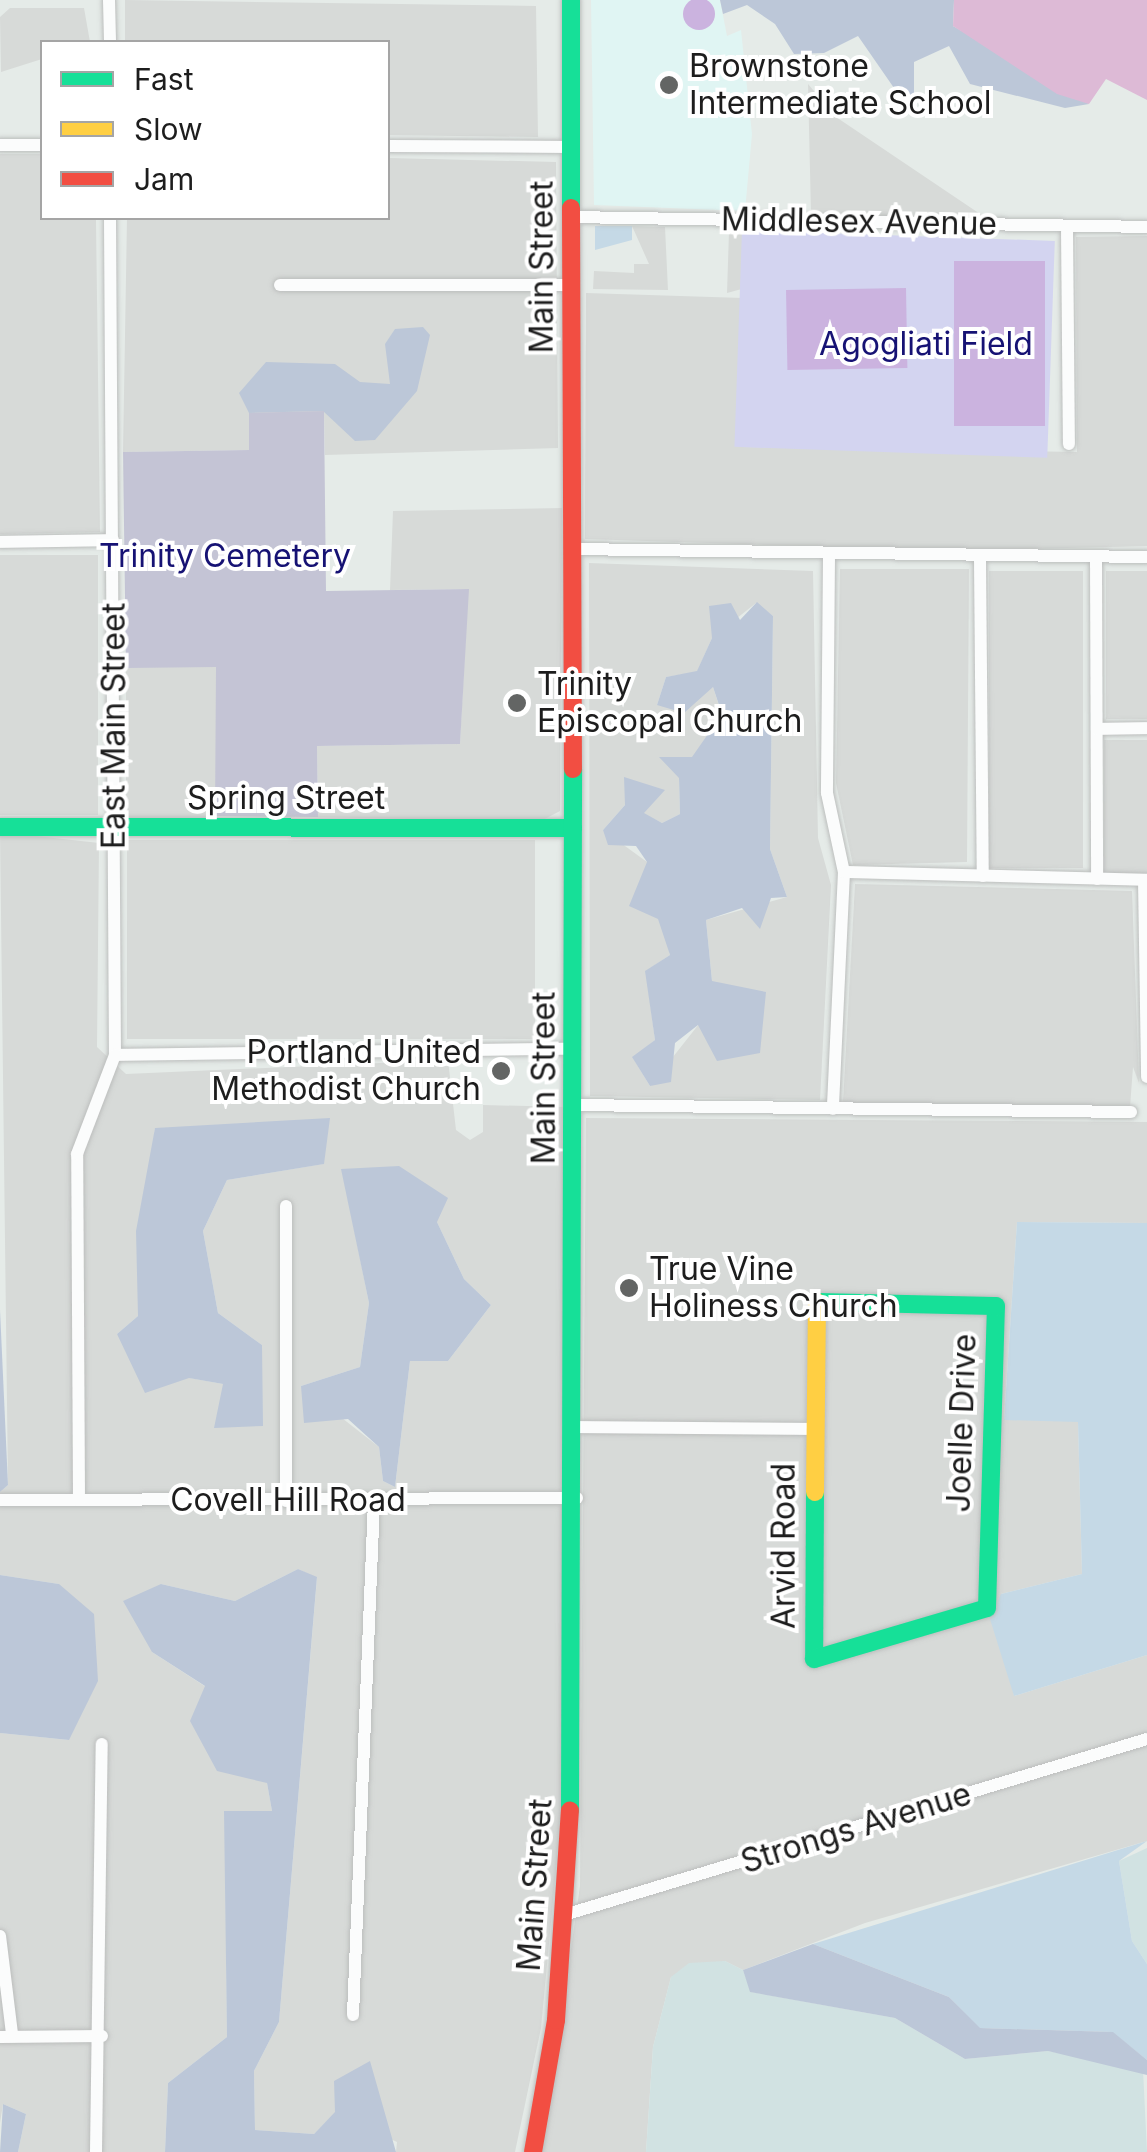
<!DOCTYPE html>
<style>
body{margin:0}
#map{position:relative;width:1147px;height:2152px;overflow:hidden;background:#e5ebe8;font-family:Inter,sans-serif}
div>[style]{position:absolute}
.residential>*{inset:0;background:#d7dad8;transform-origin:0 0}
.education>*{inset:0;background:#e0f5f3}
.farmland>*{inset:0;background:#d1e2e2}
.grass>*{inset:0;background:#c5d9e6}
.forest>*{inset:0;background:#bcc7d8}
.cemetery>*{inset:0;background:#c4c4d5}
.park>*{inset:0;background:#d3d4f0;transform-origin:0 0}
.pitch>*{inset:0;background:#cbb3df;transform-origin:0 0}
.round{border-radius:50%}
.water>*{inset:0;background:#ddbad6}
.roads{filter:drop-shadow(0 0 2px #bcbebd) drop-shadow(0 0 2px #bcbebd)}
.street>*{height:12px;margin:-6px;padding:0 6px;transform-origin:6px;border-radius:6px;background:#fbfcfc}
.fast>*{height:18px;margin:-9px;padding:0 9px;transform-origin:9px;border-radius:9px;background:#16e098}
.slow>*{height:18px;margin:-9px;padding:0 9px;transform-origin:9px;border-radius:9px;background:#ffcf43}
.jam>*{height:18px;margin:-9px;padding:0 9px;transform-origin:9px;border-radius:9px;background:#f24e42}
.dots>*{width:28px;height:28px;translate:-50% -50%;box-sizing:border-box;border:5px solid #fff;border-radius:50%}
span{translate:-50% -50%;white-space:nowrap;text-align:center;line-height:1.15;-webkit-text-stroke:8px #fff;paint-order:stroke}
.poi-label{font-size:32px;color:#1d1d1d}
.left{translate:0 -50%;text-align:left}
.right{translate:-100% -50%;text-align:right}
.street-label{font-size:32px;color:#1d1d1d}
.park-label{font-size:32px;color:#161274}
.legend{position:absolute;left:40px;top:40px;width:350px;height:180px;box-sizing:border-box;background:#fff;border:2px solid #a5a5a5;margin:0;padding:12px 18px;list-style:none;font-size:30px;color:#1d1d1d}
.legend li{display:flex;align-items:center;gap:20px;height:50px}
.legend b{width:50px;border:2px solid #a5a5a5}
</style>
<div id="map">
<div class="residential">
<i style="clip-path:polygon(125px 0,536px 6px,538px 137px,388px 135px,388px 42px,125px 42px)"></i>
<i style="clip-path:polygon(10px 8px,84px 8px,90px 42px,42px 42px,42px 59px,1px 72px,0 17px)"></i>
<i style="clip-path:polygon(808px 84px,836px 117px,992px 222px,811px 214px)"></i>
<i style="clip-path:polygon(0 154px,42px 154px,42px 218px,96px 218px,100px 532px,0 534px)"></i>
<i style="clip-path:polygon(388px 158px,556px 162px,558px 448px,325px 455px,324px 412px,249px 450px,123px 452px,127px 218px,388px 218px)"></i>
<i style="clip-path:polygon(632px 226px,665px 227px,668px 290px,593px 289px,594px 271px,634px 273px,634px 264px,649px 264px)"></i>
<i style="clip-path:polygon(739px 229px,750px 235px,749px 287px,727px 293px,729px 232px)"></i>
<i style="clip-path:polygon(1147px 236px,1147px 546px,952px 551px,585px 539px,586px 293px,743px 298px,743px 447px,1077px 452px,1076px 237px)"></i>
<i style="clip-path:polygon(562px 508px,560px 811px,539px 822px,318px 817px,317px 746px,460px 744px,468px 589px,390px 590px,393px 511px)"></i>
<i style="left:98px;top:555px;width:260px;height:98px;rotate:90deg"></i>
<i style="clip-path:polygon(evenodd,589px 563px,813px 571px,818px 838px,831px 885px,820px 1100px,590px 1096px,589px 563px,756px 603px,773px 616px,770px 849px,787px 897px,706px 920px,712px 981px,699px 1024px,650px 1086px,633px 1058px,655px 1040px,646px 971px,670px 955px,647px 862px,603px 830px,625px 805px,662px 823px,680px 814px,679px 778px,722px 715px,713px 687px,657px 705px,666px 677px,697px 672px,712px 638px,756px 603px)"></i>
<i style="clip-path:polygon(840px 569px,969px 569px,967px 862px,853px 865px,836px 783px)"></i>
<i style="left:1083px;top:571px;width:297px;height:94px;rotate:90deg"></i>
<i style="left:1147px;top:571px;width:148px;height:41px;rotate:90deg"></i>
<i style="left:216px;top:667px;width:154px;height:90px;rotate:90deg"></i>
<i style="left:1147px;top:740px;width:133px;height:43px;rotate:90deg"></i>
<i style="clip-path:polygon(evenodd,0 832px,99px 843px,97px 1047px,126px 1074px,448px 1060px,456px 1130px,470px 1140px,483px 1132px,483px 1105px,566px 1107px,561px 1816px,541px 2028px,515px 2152px,396px 2152px,397px 2142px,335px 2113px,314px 2134px,255px 2130px,254px 2071px,279px 2022px,317px 1578px,298px 1569px,235px 1601px,161px 1584px,152px 1652px,206px 1687px,267px 1783px,272px 1811px,225px 1811px,227px 2037px,168px 2083px,165px 2152px,18px 2152px,26px 2114px,3px 2104px,0 2123px,0 1733px,69px 1740px,59px 1584px,0 1575px,0 1492px,8px 1485px,0 832px,155px 1128px,323px 1164px,227px 1180px,203px 1231px,218px 1313px,262px 1345px,223px 1384px,190px 1378px,117px 1334px,138px 1316px,155px 1128px,0 832px,342px 1169px,437px 1222px,464px 1279px,491px 1305px,448px 1361px,410px 1361px,395px 1487px,383px 1481px,379px 1447px,301px 1386px,360px 1367px,369px 1303px,342px 1169px)"></i>
<i style="left:535px;top:840px;width:199px;height:408px;rotate:90deg"></i>
<i style="clip-path:polygon(855px 884px,1132px 891px,1139px 1083px,1133px 1067px,1130px 1107px,843px 1103px)"></i>
<i style="clip-path:polygon(586px 1118px,1147px 1122px,1147px 1223px,1017px 1222px,1004px 1419px,1078px 1421px,1082px 1574px,1001px 1594px,1014px 1696px,1147px 1655px,1147px 1841px,865px 1923px,743px 1970px,725px 1961px,671px 1977px,653px 2047px,646px 2152px,542px 2152px,580px 1886px)"></i>
</div>
<div class="education">
<i style="clip-path:polygon(591px 0,720px 0,727px 36px,741px 30px,752px 134px,745px 211px,594px 205px)"></i>
</div>
<div class="farmland">
<i style="clip-path:polygon(1147px 1848px,1147px 1964px,1132px 1941px,1119px 1861px)"></i>
<i style="clip-path:polygon(725px 1961px,743px 1970px,751px 1992px,895px 2018px,965px 2059px,1048px 2051px,1143px 2070px,1147px 2152px,646px 2152px,653px 2047px,671px 1977px,689px 1963px)"></i>
</div>
<div class="grass">
<i style="clip-path:polygon(595px 226px,632px 226px,632px 240px,595px 250px)"></i>
<i style="clip-path:polygon(1017px 1222px,1147px 1223px,1147px 1655px,1014px 1696px,990px 1619px,1001px 1594px,1082px 1574px,1078px 1422px,1004px 1420px)"></i>
<i style="clip-path:polygon(1147px 1841px,1119px 1861px,1132px 1941px,1147px 1964px,1147px 2060px,1112px 2032px,979px 2028px,949px 1997px,813px 1944px)"></i>
</div>
<div class="forest">
<i style="clip-path:polygon(720px 0,954px 0,953px 26px,1089px 104px,1065px 108px,970px 84px,949px 46px,914px 62px,914px 98px,894px 88px,858px 36px,824px 53px,794px 54px,775px 24px,747px 5px,723px 14px)"></i>
<i style="clip-path:polygon(423px 327px,430px 335px,417px 391px,375px 440px,355px 441px,323px 411px,249px 413px,239px 393px,266px 362px,335px 364px,360px 382px,390px 384px,385px 344px,395px 329px)"></i>
<i style="clip-path:polygon(757px 602px,773px 616px,770px 849px,787px 897px,771px 898px,760px 929px,742px 908px,706px 920px,712px 981px,766px 992px,760px 1053px,717px 1061px,698px 1025px,675px 1043px,671px 1082px,650px 1086px,632px 1057px,655px 1040px,645px 971px,670px 955px,658px 919px,629px 906px,647px 862px,636px 846px,608px 845px,603px 830px,625px 805px,624px 777px,665px 790px,644px 813px,662px 823px,680px 814px,679px 778px,659px 757px,692px 757px,722px 714px,713px 687px,684px 713px,657px 705px,666px 677px,697px 671px,712px 638px,709px 606px,731px 603px,740px 620px)"></i>
<i style="clip-path:polygon(330px 1118px,324px 1164px,227px 1180px,203px 1231px,218px 1313px,262px 1345px,263px 1426px,214px 1428px,223px 1384px,189px 1378px,145px 1393px,117px 1334px,138px 1316px,136px 1231px,155px 1128px)"></i>
<i style="clip-path:polygon(399px 1166px,448px 1198px,437px 1222px,464px 1279px,491px 1305px,448px 1361px,410px 1361px,395px 1487px,383px 1481px,379px 1447px,348px 1419px,304px 1423px,301px 1386px,360px 1367px,369px 1303px,341px 1169px)"></i>
<i style="clip-path:polygon(0 1310px,8px 1485px,0 1492px)"></i>
<i style="clip-path:polygon(298px 1569px,317px 1577px,279px 2022px,254px 2071px,255px 2130px,314px 2134px,335px 2112px,334px 2081px,370px 2061px,396px 2152px,165px 2152px,168px 2083px,227px 2037px,224px 1811px,272px 1811px,267px 1783px,217px 1771px,190px 1721px,205px 1686px,152px 1652px,123px 1601px,161px 1584px,235px 1601px)"></i>
<i style="clip-path:polygon(0 1575px,59px 1584px,94px 1614px,98px 1681px,69px 1740px,0 1733px)"></i>
<i style="clip-path:polygon(813px 1944px,949px 1997px,980px 2028px,1113px 2032px,1147px 2060px,1147px 2075px,1048px 2051px,965px 2059px,895px 2018px,750px 1992px,743px 1970px)"></i>
<i style="clip-path:polygon(3px 2104px,26px 2114px,18px 2152px,0 2152px)"></i>
</div>
<div class="cemetery">
<i style="clip-path:polygon(324px 411px,326px 591px,469px 589px,460px 744px,317px 746px,318px 817px,215px 816px,216px 667px,126px 668px,123px 452px,249px 450px,249px 413px)"></i>
</div>
<div class="park">
<i style="left:742px;top:230px;width:313px;height:217px;rotate:2deg"></i>
</div>
<div class="pitch">
<i class="round" style="left:683px;top:-2px;width:32px;height:32px"></i>
<i style="left:954px;top:261px;width:91px;height:165px"></i>
<i style="left:906px;top:288px;width:80px;height:120px;rotate:89deg"></i>
</div>
<div class="water">
<i style="clip-path:polygon(954px 0,1147px 0,1147px 100px,1106px 79px,1089px 104px,1057px 94px,953px 26px)"></i>
</div>
<div class="roads">
<div class="street">
<i style="left:109px;top:0;width:42px;rotate:88.6deg"></i>
<i style="left:0;top:145px;width:42px"></i>
<i style="left:388px;top:146px;width:183px;rotate:0.3deg"></i>
<i style="left:571px;top:217px;width:576px;rotate:0.99deg"></i>
<i style="left:110px;top:218px;width:837px;rotate:89.66deg"></i>
<i style="left:1067px;top:227px;width:217px;rotate:89.5deg"></i>
<i style="left:280px;top:285px;width:292px"></i>
<i style="left:0;top:542px;width:113px;rotate:-1deg"></i>
<i style="left:572px;top:549px;width:575px;rotate:0.8deg"></i>
<i style="left:829px;top:556px;width:237px;rotate:90.5deg"></i>
<i style="left:827px;top:793px;width:81px;rotate:77.9deg"></i>
<i style="left:844px;top:872px;width:237px;rotate:92.7deg"></i>
<i style="left:1096px;top:558px;width:321px;rotate:89.8deg"></i>
<i style="left:980px;top:559px;width:317px;rotate:89.5deg"></i>
<i style="left:1097px;top:729px;width:50px;rotate:-1.1deg"></i>
<i style="left:844px;top:872px;width:303px;rotate:1.5deg"></i>
<i style="left:1144px;top:880px;width:197px;rotate:89.1deg"></i>
<i style="left:115px;top:1055px;width:458px;rotate:-0.8deg"></i>
<i style="left:574px;top:1105px;width:557px;rotate:0.72deg"></i>
<i style="left:576px;top:1427px;width:237px;rotate:0.5deg"></i>
<i style="left:0;top:1500px;width:577px;rotate:-0.2deg"></i>
<i style="left:79px;top:1500px;width:346px;rotate:-90.3deg"></i>
<i style="left:77px;top:1154px;width:106px;rotate:-69deg"></i>
<i style="left:286px;top:1501px;width:295px;rotate:-90deg"></i>
<i style="left:564px;top:1915px;width:609px;rotate:-16.8deg"></i>
<i style="left:0;top:1936px;width:99px;rotate:83deg"></i>
<i style="left:353px;top:2015px;width:515px;rotate:-87.66deg"></i>
<i style="left:0;top:2037px;width:102px;rotate:-0.6deg"></i>
<i style="left:96px;top:2152px;width:408px;rotate:-89.2deg"></i>
</div>
<div class="fast">
<i style="left:571px;top:0;width:208px;rotate:90deg"></i>
<i style="left:0;top:827px;width:573px;rotate:0.1deg"></i>
<i style="left:815px;top:1492px;width:167px;rotate:90.3deg"></i>
<i style="left:814px;top:1659px;width:180px;rotate:-16.4deg"></i>
<i style="left:987px;top:1608px;width:302px;rotate:-88.3deg"></i>
<i style="left:996px;top:1306px;width:179px;rotate:-178.7deg"></i>
<i style="left:570px;top:1810px;width:1041px;rotate:-89.83deg"></i>
</div>
<div class="slow">
<i style="left:815px;top:1492px;width:190px;rotate:-89.4deg"></i>
</div>
<div class="jam">
<i style="left:571px;top:208px;width:561px;rotate:89.8deg"></i>
<i style="left:533px;top:2152px;width:134px;rotate:-80.1deg"></i>
<i style="left:556px;top:2020px;width:210px;rotate:-86.2deg"></i>
</div>
</div>
<div class="dots">
<i style="left:669px;top:85px;background:#636564"></i>
<i style="left:517px;top:703px;background:#636564"></i>
<i style="left:501px;top:1071px;background:#636564"></i>
<i style="left:629px;top:1288px;background:#636564"></i>
</div>
<div class="poi-label">
<span class="left" style="left:689px;top:85px">Brownstone<br>Intermediate School</span>
<span class="left" style="left:537px;top:703px">Trinity<br>Episcopal Church</span>
<span class="right" style="left:481px;top:1071px">Portland United<br>Methodist Church</span>
<span class="left" style="left:649px;top:1288px">True Vine<br>Holiness Church</span>
</div>
<div class="street-label">
<span style="left:859px;top:222px;rotate:1deg">Middlesex Avenue</span>
<span style="left:542px;top:267px;rotate:-90deg">Main Street</span>
<span style="left:114px;top:726px;rotate:-90deg">East Main Street</span>
<span style="left:286px;top:798px">Spring Street</span>
<span style="left:544px;top:1078px;rotate:-90deg">Main Street</span>
<span style="left:962px;top:1423px;rotate:-88deg">Joelle Drive</span>
<span style="left:288px;top:1500px">Covell Hill Road</span>
<span style="left:784px;top:1546px;rotate:-90deg">Arvid Road</span>
<span style="left:856px;top:1828px;rotate:-17deg">Strongs Avenue</span>
<span style="left:535px;top:1885px;rotate:-86deg">Main Street</span>
</div>
<div class="park-label">
<span style="left:926px;top:344px">Agogliati Field</span>
<span style="left:225px;top:556px">Trinity Cemetery</span>
</div>
<ul class="legend">
<li><b style="height:12px;background:#16e098"></b>Fast</li>
<li><b style="height:12px;background:#ffcf43"></b>Slow</li>
<li><b style="height:12px;background:#f24e42"></b>Jam</li>
</ul>
</div>
